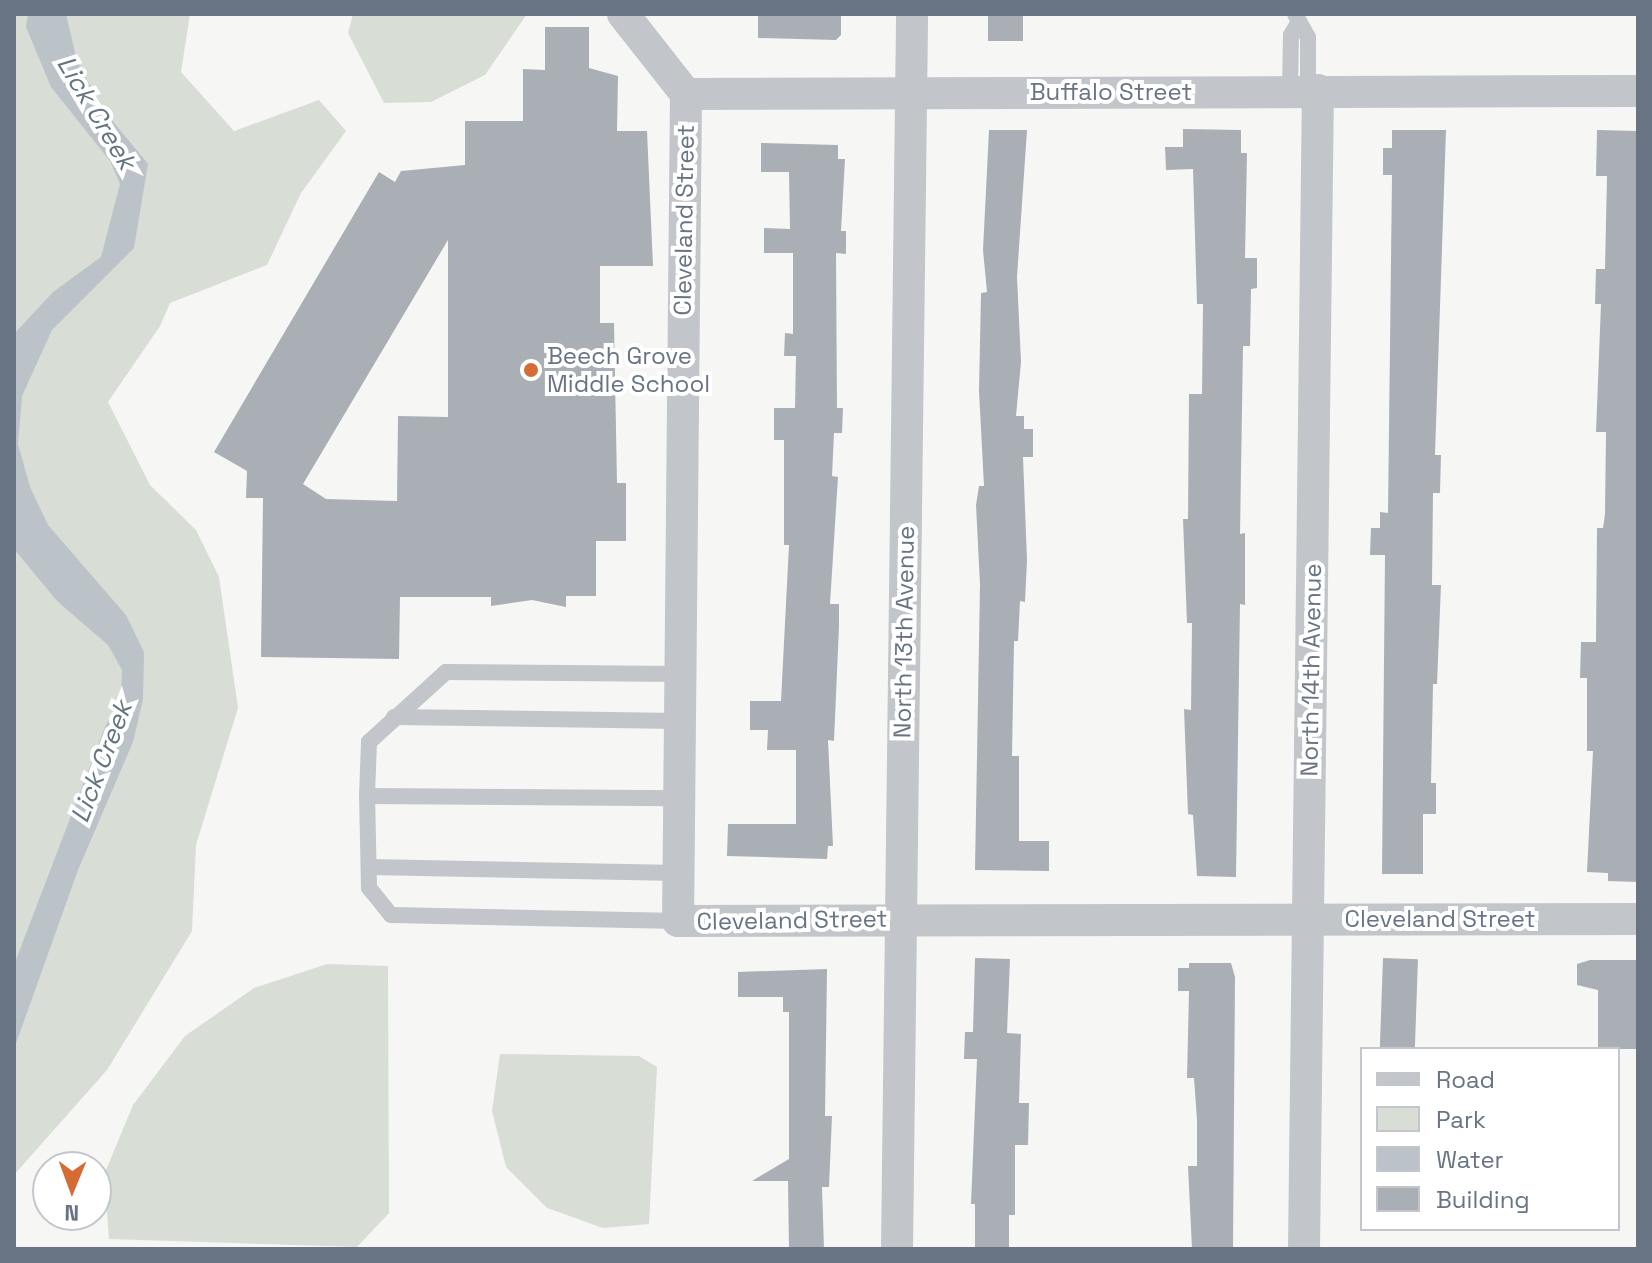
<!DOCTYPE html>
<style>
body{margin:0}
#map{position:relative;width:1652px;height:1263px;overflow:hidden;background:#f6f7f4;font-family:"Space Grotesk",sans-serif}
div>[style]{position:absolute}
.green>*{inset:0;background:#d8ddd5}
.water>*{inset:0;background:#bbc3c9}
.building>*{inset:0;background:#a9afb5;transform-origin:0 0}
.lane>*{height:16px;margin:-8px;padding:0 8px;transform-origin:8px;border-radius:8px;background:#c2c5c9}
.street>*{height:32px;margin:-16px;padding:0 16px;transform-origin:16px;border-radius:16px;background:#c2c5c9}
.dots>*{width:22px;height:22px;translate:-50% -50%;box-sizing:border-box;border:4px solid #fff;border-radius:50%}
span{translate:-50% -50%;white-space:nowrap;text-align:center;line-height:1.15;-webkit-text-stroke:8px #fff;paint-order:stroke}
.street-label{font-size:24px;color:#687483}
.poi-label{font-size:24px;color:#687483}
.left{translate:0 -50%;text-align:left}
.water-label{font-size:26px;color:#64757f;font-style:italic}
.frame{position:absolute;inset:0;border:16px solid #687483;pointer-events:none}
.legend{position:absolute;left:1360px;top:1047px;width:260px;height:184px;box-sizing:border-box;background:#fff;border:2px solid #c3c7cd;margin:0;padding:10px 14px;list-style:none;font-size:24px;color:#687483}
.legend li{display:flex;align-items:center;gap:16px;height:40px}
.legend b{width:40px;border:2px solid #c3c7cd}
.north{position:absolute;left:32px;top:1151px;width:80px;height:80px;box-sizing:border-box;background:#fff;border:2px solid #c3c7cd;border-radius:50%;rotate:181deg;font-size:22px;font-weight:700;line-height:32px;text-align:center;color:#687483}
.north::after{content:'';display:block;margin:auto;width:28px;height:36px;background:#d66c35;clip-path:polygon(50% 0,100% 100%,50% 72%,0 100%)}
</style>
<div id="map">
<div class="green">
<i style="clip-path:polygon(14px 14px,190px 14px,181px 72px,234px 131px,319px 100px,346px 131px,301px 193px,267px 265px,170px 303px,160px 326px,108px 402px,150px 485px,196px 530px,219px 577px,238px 708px,196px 845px,192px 931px,107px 1070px,14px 1175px)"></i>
<i style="clip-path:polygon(353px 14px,527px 14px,485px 75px,431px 102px,384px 103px,348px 33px)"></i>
<i style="clip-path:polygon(327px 964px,388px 966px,389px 1213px,357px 1247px,109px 1239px,104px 1175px,133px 1105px,185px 1036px,254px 988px)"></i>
<i style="clip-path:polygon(500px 1054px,639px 1056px,657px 1067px,649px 1224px,603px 1228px,547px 1208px,506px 1167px,492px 1111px)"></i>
</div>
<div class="water">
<i style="clip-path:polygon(28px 14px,66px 14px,77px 61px,102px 108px,148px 164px,134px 248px,52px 330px,22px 396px,18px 444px,30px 487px,48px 525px,126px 615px,144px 652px,143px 699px,133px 742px,78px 870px,14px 1049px,14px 965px,105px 727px,121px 700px,122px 670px,108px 645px,57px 601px,14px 549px,14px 334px,53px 292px,101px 257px,120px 184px,110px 161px,51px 87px,26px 27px)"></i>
</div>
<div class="building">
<i style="clip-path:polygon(758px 14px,841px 14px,841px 35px,836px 40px,758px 38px)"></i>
<i style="left:988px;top:14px;width:35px;height:27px"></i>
<i style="clip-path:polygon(evenodd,545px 27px,589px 27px,589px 68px,618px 76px,617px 131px,647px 131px,653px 266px,600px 266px,600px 323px,614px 323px,617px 483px,626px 483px,626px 541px,596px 541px,596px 596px,566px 596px,566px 607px,532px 600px,491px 606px,491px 597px,400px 597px,399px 659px,261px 657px,263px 498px,246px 498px,247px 471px,214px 452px,379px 172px,395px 182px,401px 171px,465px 165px,465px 121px,523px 121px,523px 69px,545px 70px,545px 27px,448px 240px,448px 417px,398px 416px,397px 501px,326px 499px,303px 484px,448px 240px)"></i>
<i style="clip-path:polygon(1183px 129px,1241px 130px,1241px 153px,1247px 153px,1245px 258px,1257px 258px,1257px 288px,1251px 289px,1250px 346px,1243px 346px,1240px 534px,1245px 533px,1245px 605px,1240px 604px,1236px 877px,1197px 876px,1193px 815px,1188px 814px,1184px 709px,1191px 710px,1192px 623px,1187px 623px,1183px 519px,1188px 519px,1189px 394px,1202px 394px,1203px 304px,1197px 304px,1193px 169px,1166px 170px,1165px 147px,1183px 147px)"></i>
<i style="clip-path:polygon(989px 130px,1027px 130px,1017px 277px,1021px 362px,1016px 416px,1024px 416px,1024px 429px,1033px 429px,1033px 457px,1023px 457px,1027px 560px,1025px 602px,1020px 601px,1018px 641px,1014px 641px,1012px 756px,1019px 756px,1019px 841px,1049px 841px,1049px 871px,975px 870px,980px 585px,976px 505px,979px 486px,984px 486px,979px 391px,981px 293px,987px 292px,983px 250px)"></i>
<i style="clip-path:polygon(1392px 130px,1446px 130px,1435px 455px,1441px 455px,1440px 493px,1433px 493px,1432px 585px,1441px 585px,1437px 684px,1433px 684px,1431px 783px,1436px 783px,1436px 814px,1423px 814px,1423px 874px,1382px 874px,1385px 555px,1370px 555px,1371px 528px,1380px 528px,1380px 512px,1388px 513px,1392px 175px,1383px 175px,1383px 148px,1392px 148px)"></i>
<i style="clip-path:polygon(1597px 130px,1638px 131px,1638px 882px,1608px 881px,1608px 873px,1587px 872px,1593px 751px,1587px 751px,1587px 678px,1580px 678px,1581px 642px,1596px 642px,1597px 528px,1603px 528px,1605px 514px,1606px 432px,1596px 432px,1601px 304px,1595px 304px,1596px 269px,1605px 269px,1607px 176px,1596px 176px)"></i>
<i style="clip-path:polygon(761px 143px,838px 145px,838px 159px,845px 159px,841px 231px,846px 231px,846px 254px,836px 253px,837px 408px,843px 408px,842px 433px,834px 433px,832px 476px,838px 477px,830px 604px,839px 604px,839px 626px,834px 741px,828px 740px,833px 846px,828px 846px,827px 859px,727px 856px,728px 824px,796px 824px,796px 750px,767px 750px,768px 730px,750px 730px,750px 701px,781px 701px,789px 545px,784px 545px,784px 440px,774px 440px,774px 408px,795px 408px,796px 356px,784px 356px,785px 333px,793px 334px,793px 253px,764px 253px,764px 228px,790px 229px,789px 172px,761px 172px)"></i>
<i style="clip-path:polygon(975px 958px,1010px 959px,1007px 1033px,1021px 1034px,1019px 1103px,1029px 1103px,1028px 1145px,1015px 1145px,1015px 1215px,1009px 1215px,1009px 1249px,975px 1249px,975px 1204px,971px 1204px,977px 1059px,964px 1059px,965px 1032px,973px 1032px)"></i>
<i style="left:1383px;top:958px;width:35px;height:91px;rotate:2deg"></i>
<i style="clip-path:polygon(1590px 960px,1638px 960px,1638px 1049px,1598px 1049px,1598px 990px,1577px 985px,1577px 964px)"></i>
<i style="clip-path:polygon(1189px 963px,1231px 963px,1235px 977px,1233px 1249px,1192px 1249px,1188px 1166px,1197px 1166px,1197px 1120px,1194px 1078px,1187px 1078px,1189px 991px,1178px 991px,1178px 968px,1189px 968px)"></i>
<i style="clip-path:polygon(827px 969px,825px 1116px,832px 1116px,829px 1187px,822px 1187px,824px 1249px,789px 1249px,788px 1181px,752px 1181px,789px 1159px,789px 1012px,783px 1012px,783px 997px,738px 997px,738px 972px)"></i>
</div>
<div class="lane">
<i style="left:1295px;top:14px;width:26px;rotate:61deg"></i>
<i style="left:1308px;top:37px;width:54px;rotate:90deg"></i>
<i style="left:1290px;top:91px;width:56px;rotate:-89deg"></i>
<i style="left:1291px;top:35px;width:14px;rotate:-60deg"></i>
<i style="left:394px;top:717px;width:284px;rotate:0.8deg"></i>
<i style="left:367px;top:796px;width:311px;rotate:0.4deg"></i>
<i style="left:369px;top:867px;width:309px;rotate:1.1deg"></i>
<i style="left:678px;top:921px;width:287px;rotate:-178.8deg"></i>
<i style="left:391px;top:915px;width:35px;rotate:-129deg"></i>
<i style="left:369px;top:888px;width:92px;rotate:-91.2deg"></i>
<i style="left:367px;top:796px;width:54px;rotate:-87.9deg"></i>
<i style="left:369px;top:742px;width:104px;rotate:-42.3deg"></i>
<i style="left:446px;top:672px;width:233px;rotate:0.5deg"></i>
</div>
<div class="street">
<i style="left:623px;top:14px;width:102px;rotate:51.8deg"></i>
<i style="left:686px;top:94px;width:827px;rotate:90.55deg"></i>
<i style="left:678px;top:921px;width:960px;rotate:-0.12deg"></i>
<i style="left:686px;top:94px;width:952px;rotate:-0.18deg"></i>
<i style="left:897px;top:1249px;width:1235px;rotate:-89.3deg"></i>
<i style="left:1304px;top:1249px;width:1159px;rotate:-89.31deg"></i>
</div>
<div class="dots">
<i style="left:531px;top:370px;background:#d66c35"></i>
</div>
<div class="street-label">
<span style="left:1111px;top:92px">Buffalo Street</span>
<span style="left:684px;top:220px;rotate:-89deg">Cleveland Street</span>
<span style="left:904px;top:632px;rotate:-89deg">North 13th Avenue</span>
<span style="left:1311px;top:670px;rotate:-89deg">North 14th Avenue</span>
<span style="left:1440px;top:919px">Cleveland Street</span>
<span style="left:792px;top:920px;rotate:-1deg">Cleveland Street</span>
</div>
<div class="poi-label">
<span class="left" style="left:547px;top:370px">Beech Grove<br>Middle School</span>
</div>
<div class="water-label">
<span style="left:96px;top:113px;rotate:59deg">Lick Creek</span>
<span style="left:102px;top:762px;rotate:-69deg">Lick Creek</span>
</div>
<div class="frame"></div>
<ul class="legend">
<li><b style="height:10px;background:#c2c5c9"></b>Road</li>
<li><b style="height:22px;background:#d8ddd5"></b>Park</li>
<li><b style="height:22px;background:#bbc3c9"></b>Water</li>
<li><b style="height:22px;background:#a9afb5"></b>Building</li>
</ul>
<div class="north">N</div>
</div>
